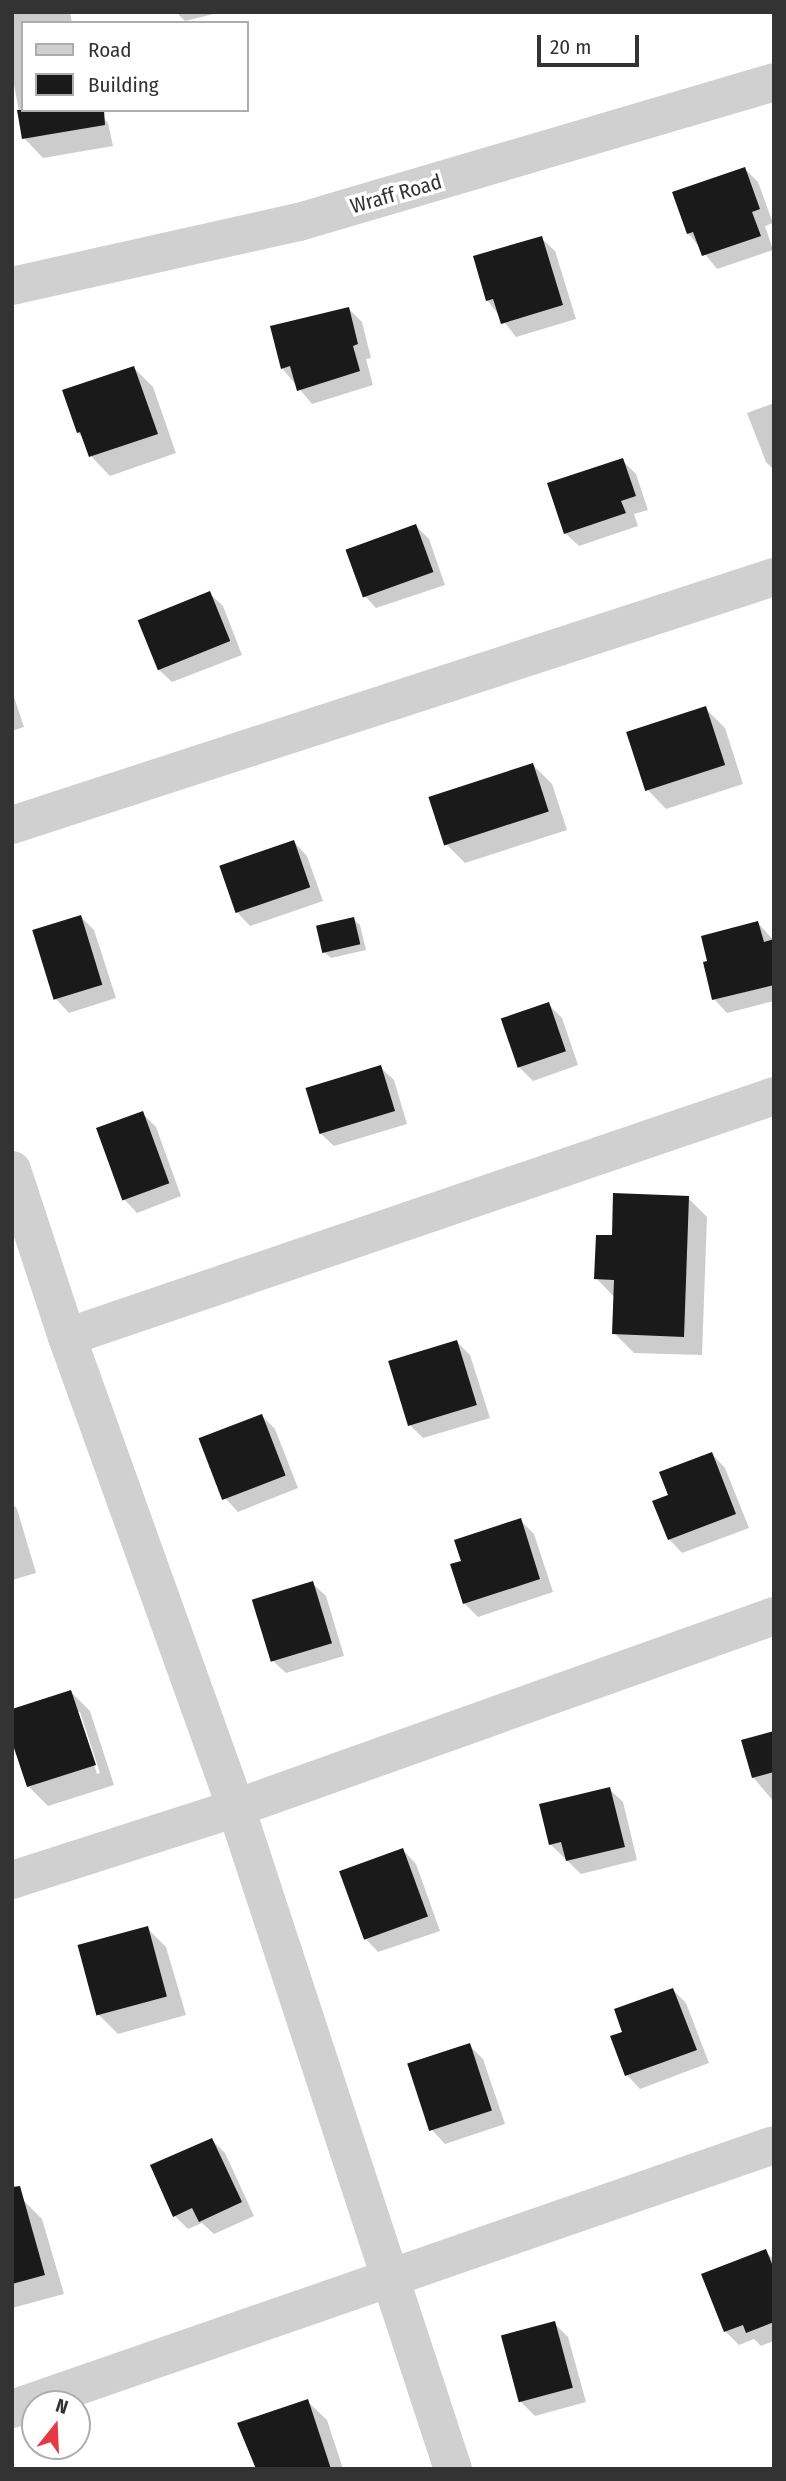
<!DOCTYPE html>
<style>
body{margin:0}
#map{position:relative;width:786px;height:2481px;overflow:hidden;background:#fff;font-family:"Fira Sans Condensed",sans-serif}
div>[style]{position:absolute}
.shadow>*{inset:0;background:#0003}
.building>*{inset:0;background:#1a1a1a;transform-origin:0 0}
.minor>*{height:38px;margin:-19px;padding:0 19px;transform-origin:19px;border-radius:19px;background:#d0d0d0}
span{translate:-50% -50%;white-space:nowrap;text-align:center;line-height:1.15;-webkit-text-stroke:7px #fff;paint-order:stroke}
.street-label{font-size:21px;color:#333}
.frame{position:absolute;inset:0;border:14px solid #333;pointer-events:none}
.legend{position:absolute;left:21px;top:21px;width:228px;height:91px;box-sizing:border-box;background:#fff;border:2px solid #adadad;margin:0;padding:9px 12px;list-style:none;font-size:21px;color:#333}
.legend li{display:flex;align-items:center;gap:14px;height:35px}
.legend b{width:35px;border:2px solid #adadad}
.north{position:absolute;left:21px;top:2390px;width:70px;height:70px;box-sizing:border-box;background:#fff;border:2px solid #adadad;border-radius:50%;rotate:18deg;font-size:19px;font-weight:700;line-height:28px;text-align:center;color:#333}
.north::after{content:'';display:block;margin:auto;width:24px;height:32px;background:#e63946;clip-path:polygon(50% 0,100% 100%,50% 72%,0 100%)}
.scale{position:absolute;left:537px;top:35px;width:102px;height:32px;box-sizing:border-box;border:4px solid #333;border-top:0;padding-left:9px;font-size:21px;line-height:24px;white-space:nowrap;color:#333;-webkit-text-stroke:5px #fff;paint-order:stroke}
</style>
<div id="map">
<div class="shadow">
<i style="clip-path:polygon(12px 12px,70px 12px,72px 23px,23px 23px,23px 110px,96px 110px,108px 123px,113px 146px,43px 158px,24px 138px,12px 74px)"></i>
<i style="clip-path:polygon(176px 12px,222px 12px,185px 21px)"></i>
<i style="clip-path:polygon(745px 169px,758px 182px,773px 223px,765px 226px,773px 250px,717px 269px,688px 233px)"></i>
<i style="clip-path:polygon(541px 238px,555px 251px,576px 319px,516px 337px,487px 300px)"></i>
<i style="clip-path:polygon(349px 309px,362px 322px,371px 358px,366px 359px,373px 385px,312px 404px,282px 368px)"></i>
<i style="clip-path:polygon(134px 368px,153px 387px,176px 453px,110px 476px,91px 456px,85px 439px,78px 433px)"></i>
<i style="clip-path:polygon(774px 403px,774px 470px,766px 462px,747px 413px)"></i>
<i style="clip-path:polygon(622px 460px,636px 474px,648px 510px,634px 514px,638px 526px,579px 546px,565px 533px)"></i>
<i style="clip-path:polygon(416px 526px,429px 539px,445px 585px,376px 608px,363px 594px,347px 549px)"></i>
<i style="clip-path:polygon(209px 593px,223px 606px,242px 655px,172px 682px,158px 669px)"></i>
<i style="clip-path:polygon(12px 691px,24px 727px,12px 731px)"></i>
<i style="clip-path:polygon(705px 708px,725px 728px,743px 784px,666px 809px,647px 789px)"></i>
<i style="clip-path:polygon(533px 765px,552px 784px,567px 830px,465px 863px,445px 843px)"></i>
<i style="clip-path:polygon(294px 842px,307px 856px,323px 901px,250px 926px,237px 912px)"></i>
<i style="clip-path:polygon(81px 917px,94px 930px,116px 998px,69px 1013px,56px 999px)"></i>
<i style="clip-path:polygon(353px 919px,360px 925px,366px 950px,331px 958px,324px 952px,318px 926px)"></i>
<i style="clip-path:polygon(758px 923px,774px 941px,774px 1001px,727px 1013px,714px 999px)"></i>
<i style="clip-path:polygon(548px 1004px,562px 1018px,578px 1065px,533px 1081px,519px 1067px)"></i>
<i style="clip-path:polygon(380px 1067px,394px 1080px,407px 1124px,334px 1146px,320px 1133px)"></i>
<i style="clip-path:polygon(142px 1113px,156px 1127px,181px 1196px,137px 1213px,124px 1199px)"></i>
<i style="clip-path:polygon(688px 1198px,707px 1217px,702px 1355px,634px 1353px,614px 1333px,615px 1298px,596px 1278px,614px 1237px)"></i>
<i style="clip-path:polygon(457px 1342px,470px 1355px,490px 1418px,423px 1438px,410px 1425px)"></i>
<i style="clip-path:polygon(262px 1416px,275px 1429px,298px 1488px,238px 1512px,225px 1498px,202px 1440px)"></i>
<i style="clip-path:polygon(712px 1454px,725px 1468px,749px 1528px,682px 1553px,669px 1539px,670px 1496px)"></i>
<i style="clip-path:polygon(12px 1503px,17px 1509px,36px 1573px,12px 1580px)"></i>
<i style="clip-path:polygon(520px 1520px,534px 1534px,553px 1592px,478px 1617px,464px 1603px)"></i>
<i style="clip-path:polygon(312px 1583px,326px 1596px,344px 1656px,286px 1673px,272px 1660px)"></i>
<i style="clip-path:polygon(evenodd,71px 1692px,90px 1711px,114px 1785px,48px 1806px,28px 1786px,71px 1692px,77px 1712px,80px 1712px,100px 1773px,97px 1774px,77px 1712px)"></i>
<i style="clip-path:polygon(774px 1733px,774px 1802px,753px 1777px)"></i>
<i style="clip-path:polygon(609px 1789px,623px 1802px,637px 1860px,581px 1874px,550px 1844px)"></i>
<i style="clip-path:polygon(403px 1850px,416px 1864px,440px 1931px,378px 1952px,365px 1938px,341px 1872px)"></i>
<i style="clip-path:polygon(147px 1928px,166px 1947px,186px 2015px,118px 2034px,99px 2015px,80px 1947px)"></i>
<i style="clip-path:polygon(673px 1990px,686px 2003px,709px 2063px,640px 2089px,627px 2075px,625px 2033px)"></i>
<i style="clip-path:polygon(469px 2045px,483px 2059px,505px 2124px,445px 2144px,432px 2130px)"></i>
<i style="clip-path:polygon(212px 2140px,225px 2153px,254px 2216px,214px 2234px,202px 2223px,188px 2229px,175px 2216px)"></i>
<i style="clip-path:polygon(23px 2200px,42px 2219px,64px 2294px,12px 2308px,12px 2203px)"></i>
<i style="clip-path:polygon(765px 2251px,774px 2260px,774px 2341px,761px 2346px,754px 2339px,739px 2345px,725px 2331px)"></i>
<i style="clip-path:polygon(554px 2323px,568px 2337px,586px 2402px,535px 2416px,521px 2402px)"></i>
<i style="clip-path:polygon(307px 2401px,327px 2420px,343px 2469px,257px 2469px,239px 2424px)"></i>
</div>
<div class="building">
<i style="clip-path:polygon(17px 110px,104px 110px,105px 125px,22px 139px)"></i>
<i style="clip-path:polygon(745px 167px,760px 209px,752px 212px,761px 236px,702px 256px,693px 232px,687px 234px,672px 192px)"></i>
<i style="clip-path:polygon(542px 236px,563px 305px,501px 324px,493px 299px,486px 301px,473px 256px)"></i>
<i style="clip-path:polygon(349px 307px,358px 344px,353px 346px,360px 371px,297px 391px,290px 366px,281px 369px,270px 326px)"></i>
<i style="clip-path:polygon(134px 366px,158px 434px,89px 457px,80px 432px,77px 433px,62px 390px)"></i>
<i style="clip-path:polygon(623px 458px,636px 496px,621px 501px,626px 513px,564px 534px,547px 483px)"></i>
<i style="left:416px;top:524px;width:51px;height:75px;rotate:70deg"></i>
<i style="left:210px;top:591px;width:54px;height:78px;rotate:68deg"></i>
<i style="left:706px;top:706px;width:62px;height:84px;rotate:72deg"></i>
<i style="left:533px;top:763px;width:51px;height:110px;rotate:72deg"></i>
<i style="left:294px;top:840px;width:50px;height:79px;rotate:71deg"></i>
<i style="left:81px;top:915px;width:73px;height:51px;rotate:73deg"></i>
<i style="left:354px;top:917px;width:28px;height:39px;rotate:77deg"></i>
<i style="clip-path:polygon(758px 921px,764px 942px,774px 939px,774px 985px,712px 1000px,703px 962px,707px 961px,701px 936px)"></i>
<i style="left:549px;top:1002px;width:52px;height:51px;rotate:71deg"></i>
<i style="left:381px;top:1065px;width:48px;height:79px;rotate:73deg"></i>
<i style="left:143px;top:1111px;width:77px;height:50px;rotate:70deg"></i>
<i style="clip-path:polygon(613px 1193px,689px 1196px,684px 1337px,612px 1334px,614px 1280px,594px 1279px,596px 1235px,612px 1235px)"></i>
<i style="left:457px;top:1340px;width:68px;height:72px;rotate:73deg"></i>
<i style="left:262px;top:1414px;width:66px;height:68px;rotate:69deg"></i>
<i style="clip-path:polygon(712px 1452px,736px 1514px,668px 1540px,652px 1501px,668px 1495px,659px 1472px)"></i>
<i style="clip-path:polygon(521px 1518px,540px 1579px,463px 1604px,450px 1564px,461px 1561px,454px 1540px)"></i>
<i style="left:313px;top:1581px;width:65px;height:64px;rotate:73deg"></i>
<i style="clip-path:polygon(71px 1690px,96px 1765px,27px 1787px,12px 1742px,12px 1709px)"></i>
<i style="clip-path:polygon(774px 1731px,774px 1772px,752px 1778px,741px 1740px)"></i>
<i style="clip-path:polygon(610px 1787px,625px 1847px,566px 1861px,561px 1842px,549px 1845px,539px 1804px)"></i>
<i style="left:403px;top:1848px;width:73px;height:68px;rotate:70deg"></i>
<i style="left:148px;top:1926px;width:73px;height:73px;rotate:75deg"></i>
<i style="clip-path:polygon(673px 1988px,697px 2050px,625px 2076px,610px 2036px,622px 2032px,614px 2009px)"></i>
<i style="left:470px;top:2043px;width:71px;height:66px;rotate:72deg"></i>
<i style="clip-path:polygon(212px 2138px,242px 2202px,199px 2222px,192px 2208px,173px 2217px,150px 2165px)"></i>
<i style="clip-path:polygon(20px 2186px,45px 2275px,12px 2284px,12px 2187px)"></i>
<i style="clip-path:polygon(766px 2249px,774px 2269px,774px 2322px,746px 2333px,743px 2325px,724px 2332px,701px 2274px)"></i>
<i style="left:555px;top:2321px;width:69px;height:56px;rotate:75deg"></i>
<i style="clip-path:polygon(308px 2399px,331px 2469px,256px 2469px,237px 2423px)"></i>
</div>
<div class="minor">
<i style="left:12px;top:286px;width:294px;rotate:-12.6deg"></i>
<i style="left:299px;top:222px;width:495px;rotate:-16.4deg"></i>
<i style="left:12px;top:825px;width:801px;rotate:-18.03deg"></i>
<i style="left:12px;top:1170px;width:176px;rotate:71.8deg"></i>
<i style="left:67px;top:1337px;width:500px;rotate:70.26deg"></i>
<i style="left:236px;top:1808px;width:696px;rotate:71.83deg"></i>
<i style="left:67px;top:1337px;width:747px;rotate:-18.82deg"></i>
<i style="left:12px;top:1880px;width:235px;rotate:-17.8deg"></i>
<i style="left:236px;top:1808px;width:571px;rotate:-19.64deg"></i>
<i style="left:12px;top:2409px;width:806px;rotate:-19.11deg"></i>
</div>
<div class="street-label">
<span style="left:396px;top:194px;rotate:-16deg">Wraff Road</span>
</div>
<div class="frame"></div>
<ul class="legend">
<li><b style="height:9px;background:#d0d0d0"></b>Road</li>
<li><b style="height:19px;background:#1a1a1a"></b>Building</li>
</ul>
<div class="north">N</div>
<div class="scale">20 m</div>
</div>
